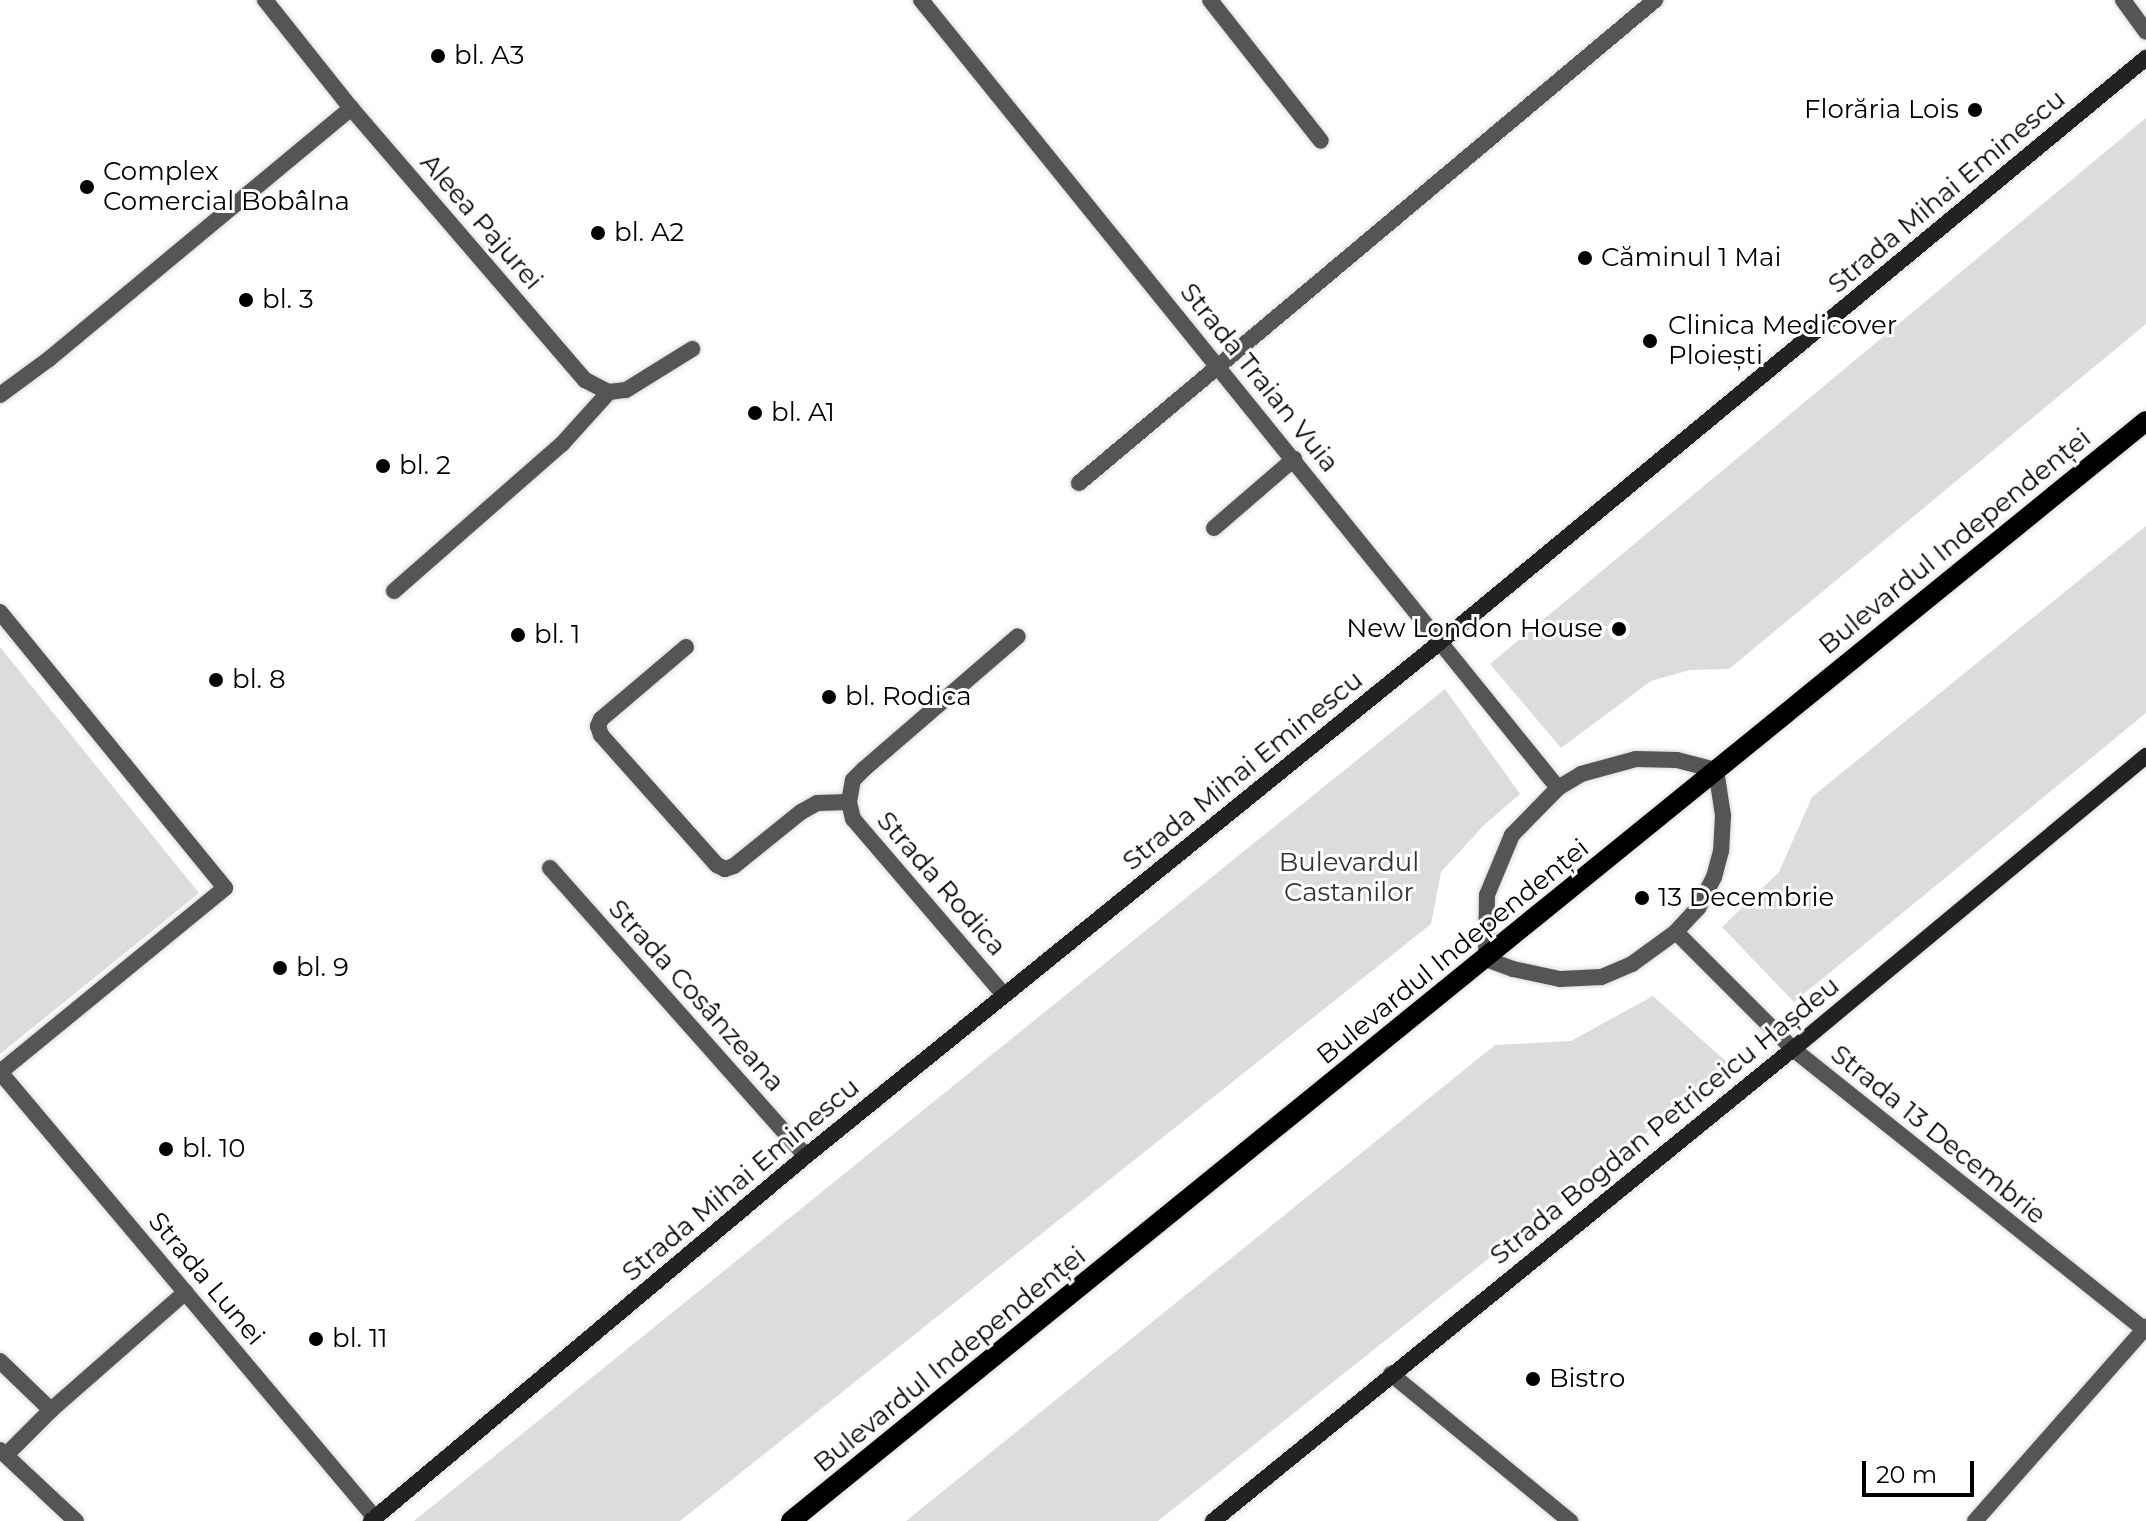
<!DOCTYPE html>
<meta charset="utf-8">
<style>
body{margin:0}
#map{position:relative;width:2146px;height:1521px;overflow:hidden;background:#fff;font-family:Montserrat,sans-serif}
div>[style]{position:absolute}
.green>*{inset:0;background:#dcdcdc}
.roads{filter:drop-shadow(0 0 2px #dbdbdb) drop-shadow(0 0 2px #dbdbdb)}
.lane>*{height:16px;margin:-8px;padding:0 8px;transform-origin:8px;border-radius:8px;background:#555}
.street>*{height:16px;margin:-8px;padding:0 8px;transform-origin:8px;border-radius:8px;background:#555}
.secondary>*{height:16px;margin:-8px;padding:0 8px;transform-origin:8px;border-radius:8px;background:#222}
.primary>*{height:20px;margin:-10px;padding:0 10px;transform-origin:10px;border-radius:10px;background:#000}
.dots>*{width:22px;height:22px;translate:-50% -50%;box-sizing:border-box;border:4px solid #fff;border-radius:50%}
span{translate:-50% -50%;white-space:nowrap;text-align:center;line-height:1.15;-webkit-text-stroke:6px #fff;paint-order:stroke}
.poi-label{font-size:26px;color:#000}
.left{translate:0 -50%;text-align:left}
.right{translate:-100% -50%;text-align:right}
.street-label{font-size:26px;color:#000}
.park-label{font-size:26px;color:#333}
.scale{position:absolute;left:1862px;top:1461px;width:112px;height:36px;box-sizing:border-box;border:4px solid #000;border-top:0;padding-left:10px;font-size:24px;line-height:28px;white-space:nowrap;color:#000;-webkit-text-stroke:6px #fff;paint-order:stroke}
</style>
<div id="map">
<div class="green">
<i style="clip-path:polygon(2146px 118px,2146px 324px,1729px 669px,1690px 670px,1651px 681px,1561px 748px,1490px 664px)"></i>
<i style="clip-path:polygon(2146px 526px,2146px 713px,1794px 1002px,1722px 927px,1779px 872px,1812px 797px)"></i>
<i style="clip-path:polygon(0 647px,199px 893px,0 1054px)"></i>
<i style="clip-path:polygon(1445px 689px,1520px 794px,1484px 825px,1441px 872px,1431px 924px,680px 1521px,414px 1521px)"></i>
<i style="clip-path:polygon(1653px 996px,1731px 1066px,1158px 1521px,906px 1521px,1495px 1045px,1571px 1041px)"></i>
</div>
<div class="roads">
<div class="lane">
<i style="left:1079px;top:483px;width:752px;rotate:-39.98deg"></i>
<i style="left:1214px;top:528px;width:106px;rotate:-40.8deg"></i>
<i style="left:394px;top:591px;width:223px;rotate:-41.2deg"></i>
<i style="left:562px;top:444px;width:70px;rotate:-47.9deg"></i>
<i style="left:0;top:612px;width:356px;rotate:50.8deg"></i>
<i style="left:225px;top:888px;width:291px;rotate:140.7deg"></i>
<i style="left:686px;top:647px;width:111px;rotate:139.7deg"></i>
<i style="left:601px;top:719px;width:8px;rotate:113deg"></i>
<i style="left:598px;top:726px;width:9px;rotate:72deg"></i>
<i style="left:601px;top:735px;width:174px;rotate:48.3deg"></i>
<i style="left:717px;top:865px;width:9px;rotate:27deg"></i>
<i style="left:725px;top:869px;width:9px;rotate:-18deg"></i>
<i style="left:734px;top:866px;width:86px;rotate:-38.9deg"></i>
<i style="left:801px;top:812px;width:18px;rotate:-29deg"></i>
<i style="left:817px;top:803px;width:32px;rotate:-2deg"></i>
<i style="left:0;top:1361px;width:71px;rotate:43.9deg"></i>
<i style="left:0;top:1450px;width:104px;rotate:43.1deg"></i>
<i style="left:6px;top:1455px;width:64px;rotate:-45deg"></i>
<i style="left:51px;top:1410px;width:179px;rotate:-41.2deg"></i>
</div>
<div class="street">
<i style="left:265px;top:0;width:138px;rotate:51.5deg"></i>
<i style="left:351px;top:108px;width:359px;rotate:49.3deg"></i>
<i style="left:585px;top:380px;width:27px;rotate:27deg"></i>
<i style="left:609px;top:392px;width:17px;rotate:-7deg"></i>
<i style="left:626px;top:390px;width:78px;rotate:-31.8deg"></i>
<i style="left:921px;top:0;width:1013px;rotate:51.05deg"></i>
<i style="left:1210px;top:0;width:179px;rotate:51.8deg"></i>
<i style="left:2123px;top:0;width:39px;rotate:54deg"></i>
<i style="left:0;top:395px;width:61px;rotate:-36.3deg"></i>
<i style="left:49px;top:359px;width:393px;rotate:-39.7deg"></i>
<i style="left:1636px;top:759px;width:41px;rotate:1.4deg"></i>
<i style="left:1677px;top:760px;width:40px;rotate:14.4deg"></i>
<i style="left:1716px;top:770px;width:46px;rotate:81.2deg"></i>
<i style="left:1723px;top:815px;width:36px;rotate:93deg"></i>
<i style="left:1721px;top:851px;width:27px;rotate:105deg"></i>
<i style="left:1714px;top:877px;width:35px;rotate:117deg"></i>
<i style="left:1698px;top:908px;width:33px;rotate:133deg"></i>
<i style="left:1676px;top:932px;width:54px;rotate:144deg"></i>
<i style="left:1632px;top:964px;width:34px;rotate:157deg"></i>
<i style="left:1601px;top:977px;width:41px;rotate:177.2deg"></i>
<i style="left:1560px;top:979px;width:48px;rotate:-168deg"></i>
<i style="left:1513px;top:969px;width:29px;rotate:-160deg"></i>
<i style="left:1486px;top:959px;width:64px;rotate:-89.1deg"></i>
<i style="left:1487px;top:895px;width:65px;rotate:-67.4deg"></i>
<i style="left:1512px;top:835px;width:66px;rotate:-45.6deg"></i>
<i style="left:1558px;top:788px;width:27px;rotate:-31deg"></i>
<i style="left:1581px;top:774px;width:57px;rotate:-15.3deg"></i>
<i style="left:550px;top:868px;width:385px;rotate:48.4deg"></i>
<i style="left:1676px;top:932px;width:165px;rotate:45deg"></i>
<i style="left:1793px;top:1049px;width:452px;rotate:38.6deg"></i>
<i style="left:1004px;top:995px;width:232px;rotate:-130.6deg"></i>
<i style="left:853px;top:819px;width:17px;rotate:-103deg"></i>
<i style="left:849px;top:802px;width:22px;rotate:-80deg"></i>
<i style="left:853px;top:780px;width:16px;rotate:-45deg"></i>
<i style="left:864px;top:769px;width:203px;rotate:-40.8deg"></i>
<i style="left:0;top:1072px;width:583px;rotate:49.94deg"></i>
<i style="left:1391px;top:1374px;width:232px;rotate:39.4deg"></i>
<i style="left:1975px;top:1521px;width:259px;rotate:-48.6deg"></i>
</div>
<div class="secondary">
<i style="left:371px;top:1521px;width:568px;rotate:-40deg"></i>
<i style="left:806px;top:1156px;width:815px;rotate:-39.02deg"></i>
<i style="left:1439px;top:643px;width:918px;rotate:-39.61deg"></i>
<i style="left:1213px;top:1521px;width:748px;rotate:-39.14deg"></i>
<i style="left:1793px;top:1049px;width:459px;rotate:-39.7deg"></i>
</div>
<div class="primary">
<i style="left:791px;top:1521px;width:1745px;rotate:-39.07deg"></i>
</div>
</div>
<div class="dots">
<i style="left:438px;top:56px;background:#000"></i>
<i style="left:1975px;top:110px;background:#000"></i>
<i style="left:87px;top:187px;background:#000"></i>
<i style="left:598px;top:233px;background:#000"></i>
<i style="left:1585px;top:258px;background:#000"></i>
<i style="left:246px;top:300px;background:#000"></i>
<i style="left:1650px;top:341px;background:#000"></i>
<i style="left:755px;top:413px;background:#000"></i>
<i style="left:383px;top:466px;background:#000"></i>
<i style="left:1619px;top:629px;background:#000"></i>
<i style="left:518px;top:635px;background:#000"></i>
<i style="left:216px;top:680px;background:#000"></i>
<i style="left:829px;top:697px;background:#000"></i>
<i style="left:1642px;top:898px;background:#000"></i>
<i style="left:280px;top:968px;background:#000"></i>
<i style="left:166px;top:1149px;background:#000"></i>
<i style="left:316px;top:1339px;background:#000"></i>
<i style="left:1533px;top:1379px;background:#000"></i>
</div>
<div class="poi-label">
<span class="left" style="left:454px;top:56px">bl. A3</span>
<span class="right" style="left:1959px;top:110px">Florăria Lois</span>
<span class="left" style="left:103px;top:187px">Complex<br>Comercial Bobâlna</span>
<span class="left" style="left:614px;top:233px">bl. A2</span>
<span class="left" style="left:1601px;top:258px">Căminul 1 Mai</span>
<span class="left" style="left:262px;top:300px">bl. 3</span>
<span class="left" style="left:1668px;top:341px">Clinica Medicover<br>Ploiești</span>
<span class="left" style="left:771px;top:413px">bl. A1</span>
<span class="left" style="left:399px;top:466px">bl. 2</span>
<span class="right" style="left:1603px;top:629px">New London House</span>
<span class="left" style="left:534px;top:635px">bl. 1</span>
<span class="left" style="left:232px;top:680px">bl. 8</span>
<span class="left" style="left:845px;top:697px">bl. Rodica</span>
<span class="left" style="left:1658px;top:898px">13 Decembrie</span>
<span class="left" style="left:296px;top:968px">bl. 9</span>
<span class="left" style="left:182px;top:1149px">bl. 10</span>
<span class="left" style="left:332px;top:1339px">bl. 11</span>
<span class="left" style="left:1549px;top:1379px">Bistro</span>
</div>
<div class="street-label">
<span style="left:1947px;top:192px;rotate:-40deg">Strada Mihai Eminescu</span>
<span style="left:481px;top:222px;rotate:49deg">Aleea Pajurei</span>
<span style="left:1259px;top:378px;rotate:51deg">Strada Traian Vuia</span>
<span style="left:1955px;top:542px;rotate:-39deg">Bulevardul Independenței</span>
<span style="left:1243px;top:771px;rotate:-39deg">Strada Mihai Eminescu</span>
<span style="left:941px;top:884px;rotate:49deg">Strada Rodica</span>
<span style="left:1453px;top:952px;rotate:-39deg">Bulevardul Independenței</span>
<span style="left:696px;top:996px;rotate:48deg">Strada Cosânzeana</span>
<span style="left:1665px;top:1121px;rotate:-39deg">Strada Bogdan Petriceicu Hașdeu</span>
<span style="left:1938px;top:1135px;rotate:39deg">Strada 13 Decembrie</span>
<span style="left:741px;top:1180px;rotate:-40deg">Strada Mihai Eminescu</span>
<span style="left:206px;top:1279px;rotate:50deg">Strada Lunei</span>
<span style="left:950px;top:1360px;rotate:-39deg">Bulevardul Independenței</span>
</div>
<div class="park-label">
<span style="left:1349px;top:878px">Bulevardul<br>Castanilor</span>
</div>
<div class="scale">20 m</div>
</div>
